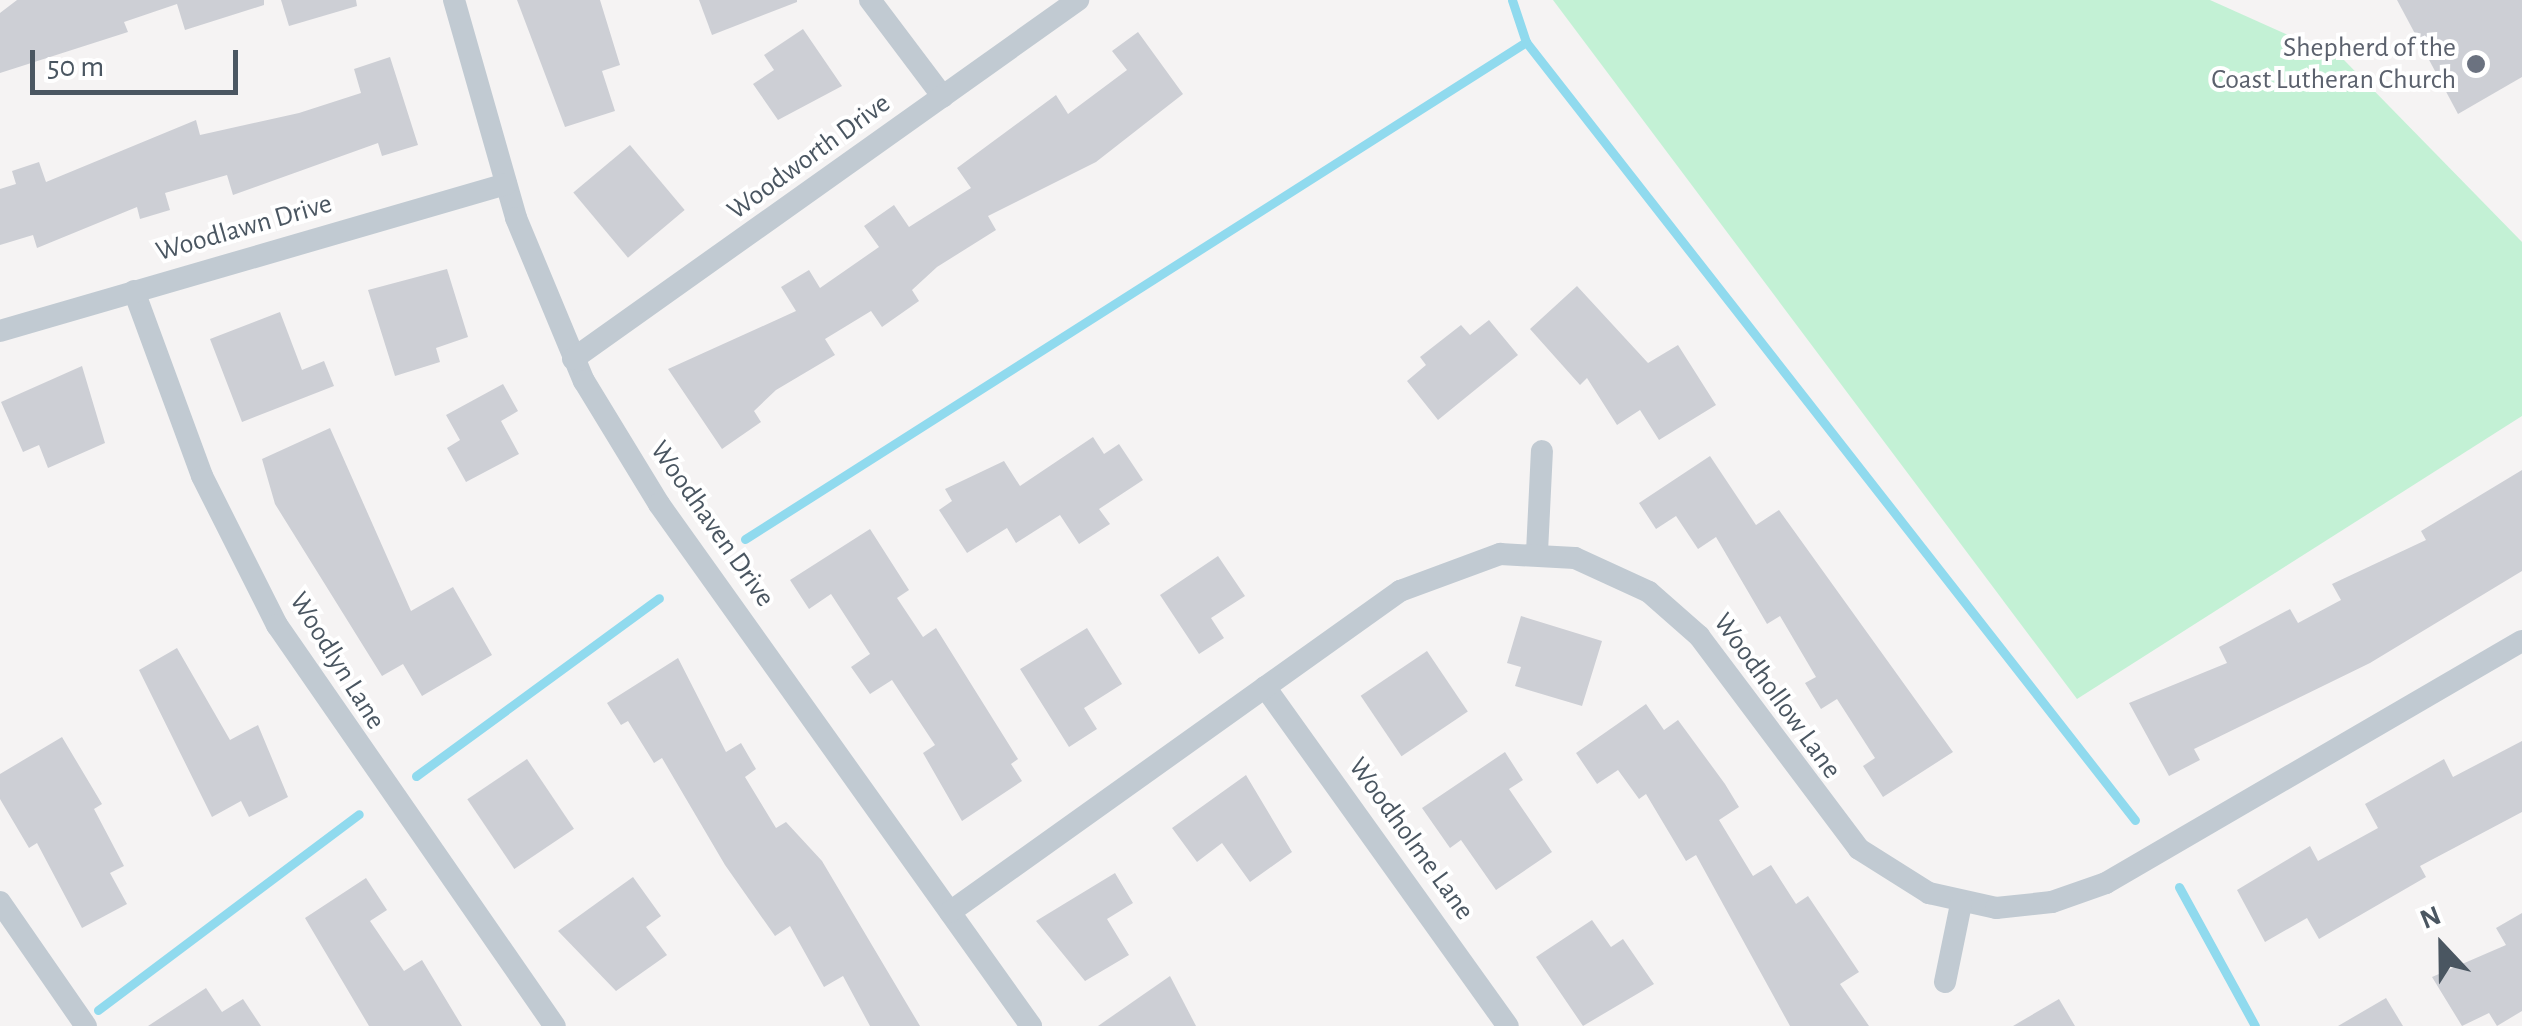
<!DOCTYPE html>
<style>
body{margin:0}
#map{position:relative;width:2522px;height:1026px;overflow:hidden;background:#f5f3f3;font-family:"Alegreya Sans",sans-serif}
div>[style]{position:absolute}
.green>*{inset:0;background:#c3f1d5}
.stream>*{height:9px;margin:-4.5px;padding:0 4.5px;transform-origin:4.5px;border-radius:4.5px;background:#90daee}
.building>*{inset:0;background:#cdcfd5;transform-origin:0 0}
.street>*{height:22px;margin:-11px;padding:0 11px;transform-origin:11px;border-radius:11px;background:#c1cad2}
.dots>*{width:28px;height:28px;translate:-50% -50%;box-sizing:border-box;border:5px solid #fff;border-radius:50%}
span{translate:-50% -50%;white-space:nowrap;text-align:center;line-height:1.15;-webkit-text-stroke:8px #fff;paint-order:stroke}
.worship-label{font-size:28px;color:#5b616d}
.right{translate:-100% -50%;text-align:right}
.street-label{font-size:28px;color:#4a5661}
.north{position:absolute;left:2392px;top:896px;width:100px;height:100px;-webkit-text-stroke:8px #fff;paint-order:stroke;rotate:338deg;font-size:28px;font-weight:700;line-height:40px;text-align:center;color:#4a5661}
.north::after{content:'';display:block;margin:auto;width:35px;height:45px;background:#4a5661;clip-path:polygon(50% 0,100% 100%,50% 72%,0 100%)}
.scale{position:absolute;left:30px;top:50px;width:208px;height:45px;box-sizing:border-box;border:5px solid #4a5661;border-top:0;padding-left:12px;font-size:30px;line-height:35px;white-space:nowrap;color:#4a5661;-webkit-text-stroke:8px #fff;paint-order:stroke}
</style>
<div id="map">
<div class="green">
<i style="clip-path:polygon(1553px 0,2210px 0,2344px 60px,2522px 242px,2522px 416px,2077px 699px)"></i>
</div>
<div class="stream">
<i style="left:1512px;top:0;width:44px;rotate:71.6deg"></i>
<i style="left:1526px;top:42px;width:988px;rotate:51.95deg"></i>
<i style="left:745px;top:539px;width:926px;rotate:-32.47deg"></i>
<i style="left:416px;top:776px;width:301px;rotate:-36.2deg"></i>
<i style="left:2179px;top:887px;width:158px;rotate:61.3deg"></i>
<i style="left:98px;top:1010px;width:326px;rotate:-36.9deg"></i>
</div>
<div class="building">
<i style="clip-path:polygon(17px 0,264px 0,264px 5px,185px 30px,177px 4px,124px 22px,128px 32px,0 73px,0 13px)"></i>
<i style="clip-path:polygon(281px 0,356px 0,357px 6px,289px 26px)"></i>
<i style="clip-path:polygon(517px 0,600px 0,620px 65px,602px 71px,615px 111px,565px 127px)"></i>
<i style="clip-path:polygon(699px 0,797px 0,797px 2px,712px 35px)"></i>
<i style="clip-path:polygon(2397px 0,2522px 0,2522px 77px,2458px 114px)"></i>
<i style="clip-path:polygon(803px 29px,842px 86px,778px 120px,753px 84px,774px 70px,764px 55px)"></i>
<i style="clip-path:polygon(1138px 32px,1183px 94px,1096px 162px,988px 216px,996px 230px,937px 267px,912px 290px,919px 301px,882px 327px,871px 311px,825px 339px,835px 355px,776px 390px,754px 411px,761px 422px,722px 449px,668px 369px,796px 311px,781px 287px,809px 270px,820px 288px,879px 247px,864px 226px,894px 205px,909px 227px,971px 188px,957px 168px,1056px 95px,1068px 114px,1127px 70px,1112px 51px)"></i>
<i style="clip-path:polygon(390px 57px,418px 145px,382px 156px,378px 143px,233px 195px,227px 175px,165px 193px,170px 210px,140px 219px,137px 207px,37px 248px,33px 235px,0 245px,0 189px,16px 184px,12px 171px,39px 162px,46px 182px,196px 120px,200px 135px,299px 113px,361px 93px,354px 69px)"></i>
<i style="left:630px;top:145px;width:85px;height:74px;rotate:50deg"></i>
<i style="clip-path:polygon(447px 269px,468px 337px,436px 348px,440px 362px,395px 376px,368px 290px)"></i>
<i style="clip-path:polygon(1577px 286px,1648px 363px,1678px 345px,1716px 405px,1659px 440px,1640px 410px,1617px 425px,1587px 378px,1580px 385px,1530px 329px)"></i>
<i style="clip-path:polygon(280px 312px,302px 370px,324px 361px,334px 386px,242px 422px,210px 339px)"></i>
<i style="clip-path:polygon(1489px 320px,1518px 355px,1438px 420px,1407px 381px,1426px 365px,1420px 357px,1461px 325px,1470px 335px)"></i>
<i style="clip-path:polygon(82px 366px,105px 443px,48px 468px,39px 445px,23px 452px,1px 402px)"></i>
<i style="clip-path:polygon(503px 384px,518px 411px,501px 421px,519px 454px,466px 482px,447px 448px,460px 440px,446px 415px)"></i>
<i style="clip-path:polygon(330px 428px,411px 611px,453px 587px,492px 655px,422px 696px,403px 664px,382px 676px,275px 504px,262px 459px)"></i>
<i style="clip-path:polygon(1093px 437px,1104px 454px,1119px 444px,1143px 480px,1099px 509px,1110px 524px,1079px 544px,1060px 515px,1016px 543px,1007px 528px,967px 553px,939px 510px,952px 501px,945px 489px,1004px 461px,1020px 486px)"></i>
<i style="clip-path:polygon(1710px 456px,1756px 525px,1779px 510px,1953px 752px,1883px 797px,1863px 766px,1875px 758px,1837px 699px,1821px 709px,1805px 683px,1816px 677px,1780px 616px,1767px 624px,1716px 537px,1698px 549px,1676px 516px,1656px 529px,1639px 503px)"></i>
<i style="clip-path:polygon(2522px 470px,2522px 571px,2370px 663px,2194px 749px,2200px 760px,2169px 776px,2129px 703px,2227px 663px,2219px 647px,2290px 609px,2298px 623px,2341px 600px,2332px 584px,2426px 540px,2421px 531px)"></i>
<i style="clip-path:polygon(870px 529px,909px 590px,897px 598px,923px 637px,936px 628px,1018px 759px,1011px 764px,1022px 781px,962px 821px,923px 753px,935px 745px,892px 680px,870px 694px,851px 667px,870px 654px,831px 594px,809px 609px,790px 580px)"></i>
<i style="clip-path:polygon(1218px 556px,1245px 596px,1211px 618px,1224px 638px,1199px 654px,1160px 595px)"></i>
<i style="clip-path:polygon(1521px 616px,1602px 641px,1582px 706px,1515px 686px,1521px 667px,1507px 663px)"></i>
<i style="clip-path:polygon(1087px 628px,1122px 684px,1084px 708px,1097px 729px,1069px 747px,1020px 669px)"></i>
<i style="clip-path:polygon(177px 648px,230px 740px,258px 725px,288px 797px,249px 817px,241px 801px,212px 817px,139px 670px)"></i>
<i style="left:1427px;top:651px;width:73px;height:80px;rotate:56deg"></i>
<i style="clip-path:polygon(678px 658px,726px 752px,741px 743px,756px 769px,745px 777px,776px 828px,786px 822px,822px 861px,920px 1026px,870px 1026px,843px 976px,824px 987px,790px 926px,775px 936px,725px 865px,662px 758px,654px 763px,628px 721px,621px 725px,607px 703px)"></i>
<i style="clip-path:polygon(1646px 704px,1664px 730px,1678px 720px,1725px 784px,1739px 807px,1719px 820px,1753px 876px,1771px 865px,1796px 904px,1808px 896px,1859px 972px,1840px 984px,1869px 1026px,1790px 1026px,1696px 855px,1686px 861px,1646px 794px,1639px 799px,1618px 770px,1597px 784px,1576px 753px)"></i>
<i style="clip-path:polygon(62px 737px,102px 804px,94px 809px,124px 866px,110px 873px,127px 904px,82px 928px,37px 843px,29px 848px,0 799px,0 774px)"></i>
<i style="clip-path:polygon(2522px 741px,2522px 812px,2420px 866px,2426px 877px,2319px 939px,2307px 918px,2265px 942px,2237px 890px,2310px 846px,2318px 861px,2378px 828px,2365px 804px,2444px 759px,2453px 777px)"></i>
<i style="clip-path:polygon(1505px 752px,1523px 780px,1509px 789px,1552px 852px,1496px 890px,1461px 840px,1450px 848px,1422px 808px)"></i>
<i style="left:527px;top:759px;width:84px;height:72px;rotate:56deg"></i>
<i style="clip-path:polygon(1246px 775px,1292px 852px,1250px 882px,1222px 843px,1197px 862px,1172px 828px)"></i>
<i style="clip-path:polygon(1115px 873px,1133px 903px,1107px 919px,1129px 955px,1085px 981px,1036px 921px)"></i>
<i style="clip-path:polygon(633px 877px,661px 916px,646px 927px,667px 955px,616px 991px,558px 931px)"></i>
<i style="clip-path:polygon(366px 878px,387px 910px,370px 921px,404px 971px,422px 960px,462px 1026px,369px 1026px,305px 918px)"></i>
<i style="clip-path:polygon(2522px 913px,2522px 1011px,2497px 1026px,2489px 1013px,2462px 1026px,2432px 977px,2506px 945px,2496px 928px)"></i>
<i style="clip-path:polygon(1592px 920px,1611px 947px,1623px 939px,1654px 984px,1583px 1026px,1536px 957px)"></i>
<i style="clip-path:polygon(1170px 976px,1196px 1026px,1098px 1026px)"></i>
<i style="clip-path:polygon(206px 988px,222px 1012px,243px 999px,261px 1026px,148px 1026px)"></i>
<i style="clip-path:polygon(2386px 998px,2403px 1026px,2338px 1026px)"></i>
<i style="clip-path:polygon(2059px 999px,2075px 1026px,2013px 1026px)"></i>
</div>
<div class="street">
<i style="left:454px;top:0;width:227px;rotate:74.1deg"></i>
<i style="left:516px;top:218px;width:177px;rotate:67.4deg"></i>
<i style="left:584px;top:381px;width:144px;rotate:58.6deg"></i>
<i style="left:659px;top:504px;width:641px;rotate:54.52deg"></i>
<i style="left:870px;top:0;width:121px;rotate:53deg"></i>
<i style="left:134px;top:291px;width:197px;rotate:69.8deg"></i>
<i style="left:202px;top:476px;width:167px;rotate:63.3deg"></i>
<i style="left:277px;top:625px;width:488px;rotate:55.3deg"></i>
<i style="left:0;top:331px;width:527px;rotate:-16.2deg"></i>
<i style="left:573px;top:359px;width:620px;rotate:-35.41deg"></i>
<i style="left:1537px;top:552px;width:101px;rotate:-87.2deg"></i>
<i style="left:1265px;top:687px;width:417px;rotate:54.4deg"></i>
<i style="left:0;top:902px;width:151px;rotate:55.3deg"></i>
<i style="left:950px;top:912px;width:553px;rotate:-35.5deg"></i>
<i style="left:1400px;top:591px;width:107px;rotate:-20.3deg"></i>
<i style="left:1500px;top:554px;width:75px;rotate:3.1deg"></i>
<i style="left:1575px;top:558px;width:81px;rotate:24.7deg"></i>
<i style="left:1649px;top:592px;width:67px;rotate:41.3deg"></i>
<i style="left:1699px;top:636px;width:266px;rotate:53.1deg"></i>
<i style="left:1859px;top:849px;width:83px;rotate:32.2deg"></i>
<i style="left:1929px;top:893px;width:69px;rotate:12.6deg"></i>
<i style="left:1996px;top:908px;width:56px;rotate:-6.1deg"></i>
<i style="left:2052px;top:902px;width:57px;rotate:-19.4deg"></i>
<i style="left:2106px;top:883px;width:481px;rotate:-30.2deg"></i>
<i style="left:1945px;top:982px;width:80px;rotate:-78.4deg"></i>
</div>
<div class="dots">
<i style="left:2476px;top:64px;background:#6b7280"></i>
</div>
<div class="worship-label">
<span class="right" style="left:2456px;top:64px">Shepherd of the<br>Coast Lutheran Church</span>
</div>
<div class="street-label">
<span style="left:809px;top:157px;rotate:-36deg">Woodworth Drive</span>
<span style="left:244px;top:228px;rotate:-16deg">Woodlawn Drive</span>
<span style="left:712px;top:524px;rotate:55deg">Woodhaven Drive</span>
<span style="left:337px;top:661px;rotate:58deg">Woodlyn Lane</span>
<span style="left:1777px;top:696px;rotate:54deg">Woodhollow Lane</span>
<span style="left:1411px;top:839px;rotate:54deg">Woodholme Lane</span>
</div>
<div class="north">N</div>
<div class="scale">50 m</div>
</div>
